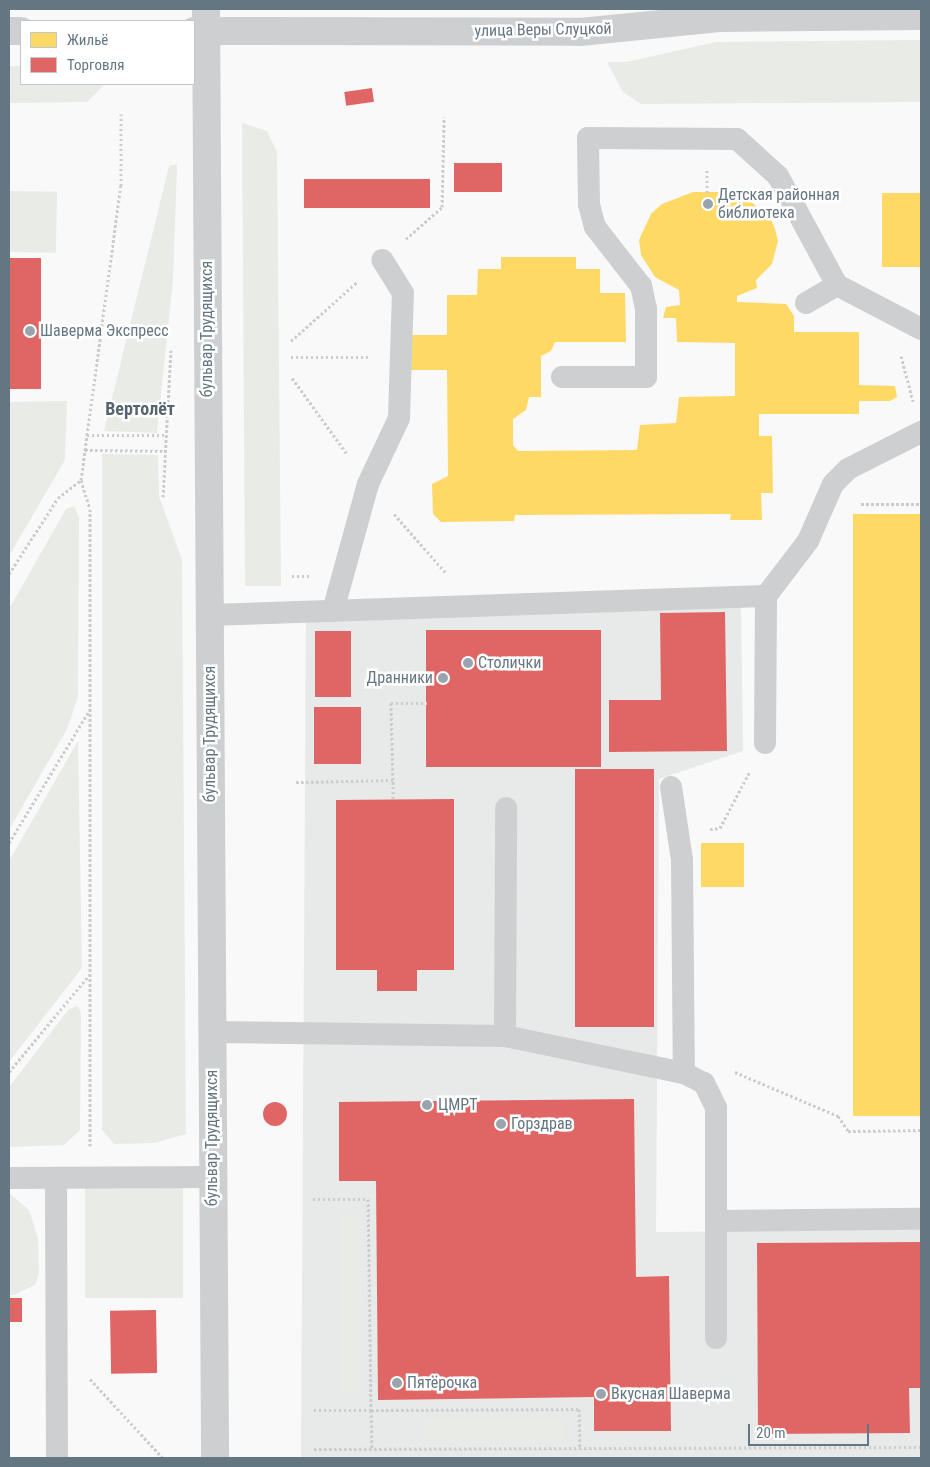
<!DOCTYPE html>
<meta charset="utf-8">
<style>
body{margin:0}
#map{position:relative;width:930px;height:1467px;overflow:hidden;background:#f9f9f9;font-family:"Roboto Condensed",sans-serif}
div>[style]{position:absolute}
.built>*{inset:0;background:#e8e9e9}
.green>*{inset:0;background:#e8ebe6;transform-origin:0 0}
.homes>*{inset:0;background:#ffd966;transform-origin:0 0}
.shops>*{inset:0;background:#e06666;transform-origin:0 0}
.round{border-radius:50%}
.path>*{height:3px;margin-top:-1.5px;transform-origin:0;background:repeating-linear-gradient(90deg,#cbcccd 0 2.5px,transparent 0 5px)}
.service>*{height:22px;margin:-11px;padding:0 11px;transform-origin:11px;border-radius:11px;background:#cecfd0}
.minor>*{height:28px;margin:-14px;padding:0 14px;transform-origin:14px;border-radius:14px;background:#cecfd0}
.tertiary>*{height:28px;margin:-14px;padding:0 14px;transform-origin:14px;border-radius:14px;background:#cecfd0}
.dots>*{width:14px;height:14px;translate:-50% -50%;box-sizing:border-box;border:2px solid #fff;border-radius:50%}
span{translate:-50% -50%;white-space:nowrap;text-align:center;line-height:1.15;-webkit-text-stroke:5px #fff;paint-order:stroke}
.street-label{font-size:16px;color:#657683}
.poi-label{font-size:16px;color:#657683}
.left{translate:0 -50%;text-align:left}
.right{translate:-100% -50%;text-align:right}
.neighbourhood-label{font-size:18px;color:#57646e;font-weight:700}
.frame{position:absolute;inset:0;border:10px solid #657683;pointer-events:none}
.legend{position:absolute;left:20px;top:20px;width:175px;height:65px;box-sizing:border-box;background:#fff;border:1px solid #c1c8cd;margin:0;padding:6px 9px;list-style:none;font-size:15px;color:#657683}
.legend li{display:flex;align-items:center;gap:10px;height:25px}
.legend b{width:25px;border:1px solid #c1c8cd}
.scale{position:absolute;left:748px;top:1424px;width:121px;height:22px;box-sizing:border-box;border:2px solid #657683;border-top:0;padding-left:6px;font-size:15px;line-height:18px;white-space:nowrap;color:#657683;-webkit-text-stroke:4px #fff;paint-order:stroke}
</style>
<div id="map">
<div class="built">
<i style="clip-path:polygon(741px 601px,743px 751px,659px 779px,656px 1232px,921px 1230px,921px 1458px,301px 1458px,306px 614px)"></i>
</div>
<div class="green">
<i style="clip-path:polygon(921px 40px,921px 102px,641px 104px,623px 92px,607px 62px,626px 62px,716px 42px)"></i>
<i style="clip-path:polygon(9px 66px,21px 66px,21px 84px,105px 84px,87px 102px,9px 103px)"></i>
<i style="clip-path:polygon(242px 123px,267px 131px,277px 152px,281px 586px,245px 586px)"></i>
<i style="clip-path:polygon(177px 164px,173px 280px,157px 433px,104px 431px,169px 166px)"></i>
<i style="left:9px;top:191px;width:48px;height:61px;rotate:1deg"></i>
<i style="clip-path:polygon(67px 401px,65px 460px,9px 556px,9px 402px)"></i>
<i style="clip-path:polygon(102px 454px,158px 455px,159px 496px,182px 560px,186px 1134px,154px 1143px,114px 1144px,102px 1130px)"></i>
<i style="clip-path:polygon(74px 506px,79px 517px,78px 697px,67px 729px,9px 830px,9px 609px,66px 509px)"></i>
<i style="clip-path:polygon(78px 741px,82px 968px,9px 1062px,9px 861px)"></i>
<i style="clip-path:polygon(77px 1006px,81px 1012px,80px 1130px,64px 1145px,9px 1147px,9px 1087px,69px 1009px)"></i>
<i style="left:183px;top:1188px;width:110px;height:98px;rotate:90deg"></i>
<i style="clip-path:polygon(9px 1193px,29px 1210px,38px 1238px,39px 1274px,35px 1285px,14px 1295px,9px 1295px)"></i>
<i style="left:340px;top:1216px;width:21px;height:177px"></i>
<i style="left:423px;top:1420px;width:140px;height:20px"></i>
</div>
<div class="homes">
<i style="clip-path:polygon(693px 192px,721px 192px,751px 202px,770px 217px,775px 229px,778px 241px,772px 264px,756px 280px,757px 288px,737px 296px,737px 302px,786px 304px,794px 316px,794px 332px,859px 332px,859px 385px,895px 386px,897px 397px,890px 401px,859px 401px,859px 414px,759px 414px,759px 436px,772px 436px,773px 493px,761px 493px,762px 520px,730px 520px,731px 514px,515px 515px,514px 521px,441px 522px,433px 514px,432px 484px,448px 476px,447px 370px,409px 370px,409px 335px,447px 335px,447px 295px,477px 295px,478px 269px,501px 269px,501px 257px,576px 257px,576px 269px,600px 269px,600px 293px,625px 293px,626px 342px,555px 342px,551px 351px,541px 356px,541px 397px,529px 397px,526px 410px,513px 419px,513px 445px,518px 451px,637px 450px,640px 425px,676px 423px,679px 397px,735px 396px,735px 343px,677px 342px,676px 318px,663px 318px,666px 307px,680px 305px,679px 290px,655px 277px,641px 255px,639px 240px,651px 214px,662px 204px)"></i>
<i style="left:882px;top:193px;width:39px;height:74px"></i>
<i style="left:921px;top:514px;width:602px;height:68px;rotate:90deg"></i>
<i style="left:744px;top:843px;width:44px;height:43px;rotate:90deg"></i>
</div>
<div class="shops">
<i style="left:372px;top:88px;width:14px;height:28px;rotate:82deg"></i>
<i style="left:502px;top:163px;width:29px;height:48px;rotate:90deg"></i>
<i style="left:430px;top:179px;width:29px;height:126px;rotate:90deg"></i>
<i style="left:9px;top:258px;width:32px;height:131px"></i>
<i style="clip-path:polygon(725px 612px,727px 751px,609px 752px,609px 700px,661px 700px,660px 613px)"></i>
<i style="left:426px;top:630px;width:175px;height:137px"></i>
<i style="left:315px;top:631px;width:36px;height:66px"></i>
<i style="left:314px;top:707px;width:47px;height:57px"></i>
<i style="left:575px;top:769px;width:79px;height:258px"></i>
<i style="clip-path:polygon(454px 799px,454px 970px,417px 970px,417px 991px,377px 991px,377px 970px,336px 970px,336px 800px)"></i>
<i style="clip-path:polygon(634px 1099px,636px 1277px,669px 1276px,671px 1431px,594px 1431px,594px 1397px,378px 1400px,376px 1181px,339px 1181px,339px 1102px)"></i>
<i class="round" style="left:263px;top:1102px;width:24px;height:24px"></i>
<i style="clip-path:polygon(921px 1242px,921px 1388px,909px 1388px,910px 1433px,758px 1434px,757px 1243px)"></i>
<i style="left:9px;top:1298px;width:13px;height:24px"></i>
<i style="left:156px;top:1310px;width:63px;height:46px;rotate:89deg"></i>
</div>
<div class="path">
<i style="left:707px;top:170px;width:22px;rotate:90deg"></i>
<i style="left:406px;top:239px;width:48px;rotate:-41.6deg"></i>
<i style="left:442px;top:207px;width:90px;rotate:-88.7deg"></i>
<i style="left:291px;top:341px;width:90px;rotate:-41.8deg"></i>
<i style="left:901px;top:356px;width:47px;rotate:75.1deg"></i>
<i style="left:291px;top:357px;width:77px"></i>
<i style="left:292px;top:378px;width:94px;rotate:54.1deg"></i>
<i style="left:87px;top:435px;width:77px"></i>
<i style="left:85px;top:450px;width:78px;rotate:0.7deg"></i>
<i style="left:81px;top:480px;width:30px;rotate:73deg"></i>
<i style="left:90px;top:509px;width:637px;rotate:90deg"></i>
<i style="left:163px;top:497px;width:147px;rotate:-86.9deg"></i>
<i style="left:861px;top:504px;width:60px"></i>
<i style="left:394px;top:514px;width:79px;rotate:48.6deg"></i>
<i style="left:9px;top:574px;width:90px;rotate:-57.2deg"></i>
<i style="left:58px;top:498px;width:29px;rotate:-38deg"></i>
<i style="left:81px;top:480px;width:297px;rotate:-82.3deg"></i>
<i style="left:121px;top:186px;width:72px;rotate:-90deg"></i>
<i style="left:292px;top:576px;width:17px"></i>
<i style="left:296px;top:782px;width:97px;rotate:-1.2deg"></i>
<i style="left:393px;top:780px;width:77px;rotate:-91.5deg"></i>
<i style="left:391px;top:703px;width:36px"></i>
<i style="left:393px;top:799px;width:19px;rotate:-90deg"></i>
<i style="left:710px;top:829px;width:10px;rotate:-6deg"></i>
<i style="left:720px;top:828px;width:64px;rotate:-62.2deg"></i>
<i style="left:9px;top:843px;width:157px;rotate:-58.8deg"></i>
<i style="left:9px;top:1072px;width:127px;rotate:-50.4deg"></i>
<i style="left:735px;top:1072px;width:112px;rotate:23.1deg"></i>
<i style="left:838px;top:1116px;width:18px;rotate:56deg"></i>
<i style="left:848px;top:1131px;width:73px;rotate:-0.8deg"></i>
<i style="left:313px;top:1199px;width:55px"></i>
<i style="left:368px;top:1199px;width:211px;rotate:89.2deg"></i>
<i style="left:371px;top:1410px;width:208px;rotate:-0.3deg"></i>
<i style="left:579px;top:1409px;width:39px;rotate:89deg"></i>
<i style="left:90px;top:1379px;width:108px;rotate:47.3deg"></i>
<i style="left:314px;top:1410px;width:57px"></i>
<i style="left:371px;top:1410px;width:39px;rotate:89deg"></i>
<i style="left:314px;top:1449px;width:607px;rotate:-0.19deg"></i>
</div>
<div class="service">
<i style="left:806px;top:303px;width:36px;rotate:-30deg"></i>
<i style="left:562px;top:377px;width:84px"></i>
<i style="left:646px;top:377px;width:68px;rotate:-90deg"></i>
<i style="left:646px;top:309px;width:24px;rotate:-102deg"></i>
<i style="left:641px;top:286px;width:75px;rotate:-127.9deg"></i>
<i style="left:595px;top:227px;width:24px;rotate:-105deg"></i>
<i style="left:589px;top:204px;width:66px;rotate:-90.9deg"></i>
<i style="left:588px;top:138px;width:149px;rotate:0.4deg"></i>
<i style="left:737px;top:139px;width:55px;rotate:42.1deg"></i>
<i style="left:778px;top:176px;width:124px;rotate:61.6deg"></i>
<i style="left:837px;top:285px;width:95px;rotate:27.6deg"></i>
<i style="left:333px;top:611px;width:132px;rotate:-74.6deg"></i>
<i style="left:368px;top:484px;width:73px;rotate:-64.8deg"></i>
<i style="left:399px;top:418px;width:125px;rotate:-88.2deg"></i>
<i style="left:403px;top:293px;width:39px;rotate:-122deg"></i>
<i style="left:209px;top:615px;width:557px;rotate:-1.95deg"></i>
<i style="left:766px;top:596px;width:69px;rotate:-52.6deg"></i>
<i style="left:808px;top:541px;width:62px;rotate:-66.3deg"></i>
<i style="left:833px;top:484px;width:21px;rotate:-45deg"></i>
<i style="left:848px;top:469px;width:82px;rotate:-26.9deg"></i>
<i style="left:765px;top:743px;width:147px;rotate:-89.6deg"></i>
<i style="left:671px;top:787px;width:74px;rotate:81.4deg"></i>
<i style="left:682px;top:860px;width:213px;rotate:89.5deg"></i>
<i style="left:212px;top:1032px;width:293px;rotate:0.8deg"></i>
<i style="left:505px;top:1036px;width:183px;rotate:11.7deg"></i>
<i style="left:684px;top:1073px;width:22px;rotate:27deg"></i>
<i style="left:704px;top:1083px;width:28px;rotate:64deg"></i>
<i style="left:716px;top:1108px;width:230px;rotate:90deg"></i>
<i style="left:505px;top:1036px;width:228px;rotate:-89.7deg"></i>
<i style="left:9px;top:1178px;width:203px;rotate:-0.3deg"></i>
<i style="left:56px;top:1180px;width:278px;rotate:89.8deg"></i>
<i style="left:716px;top:1221px;width:205px;rotate:-0.6deg"></i>
</div>
<div class="minor">
<i style="left:206px;top:9px;width:1449px;rotate:89.64deg"></i>
</div>
<div class="tertiary">
<i style="left:9px;top:31px;width:12px"></i>
<i style="left:194px;top:31px;width:386px;rotate:0.1deg"></i>
<i style="left:580px;top:32px;width:142px;rotate:-5.7deg"></i>
<i style="left:721px;top:18px;width:200px;rotate:-0.6deg"></i>
</div>
<div class="dots">
<i style="left:708px;top:204px;background:#99a4ac"></i>
<i style="left:30px;top:331px;background:#99a4ac"></i>
<i style="left:468px;top:663px;background:#99a4ac"></i>
<i style="left:443px;top:678px;background:#99a4ac"></i>
<i style="left:427px;top:1105px;background:#99a4ac"></i>
<i style="left:501px;top:1124px;background:#99a4ac"></i>
<i style="left:397px;top:1383px;background:#99a4ac"></i>
<i style="left:601px;top:1394px;background:#99a4ac"></i>
</div>
<div class="street-label">
<span style="left:543px;top:30px;rotate:-1deg">улица Веры Слуцкой</span>
<span style="left:207px;top:329px;rotate:-90deg">бульвар Трудящихся</span>
<span style="left:210px;top:734px;rotate:-90deg">бульвар Трудящихся</span>
<span style="left:212px;top:1138px;rotate:-90deg">бульвар Трудящихся</span>
</div>
<div class="poi-label">
<span class="left" style="left:718px;top:204px">Детская районная<br>библиотека</span>
<span class="left" style="left:40px;top:331px">Шаверма Экспресс</span>
<span class="left" style="left:478px;top:663px">Столички</span>
<span class="right" style="left:433px;top:678px">Дранники</span>
<span class="left" style="left:438px;top:1105px">ЦМРТ</span>
<span class="left" style="left:511px;top:1124px">Горздрав</span>
<span class="left" style="left:407px;top:1383px">Пятёрочка</span>
<span class="left" style="left:611px;top:1394px">Вкусная Шаверма</span>
</div>
<div class="neighbourhood-label">
<span style="left:140px;top:409px">Вертолёт</span>
</div>
<div class="frame"></div>
<ul class="legend">
<li><b style="height:14px;background:#ffd966"></b>Жильё</li>
<li><b style="height:14px;background:#e06666"></b>Торговля</li>
</ul>
<div class="scale">20 m</div>
</div>
